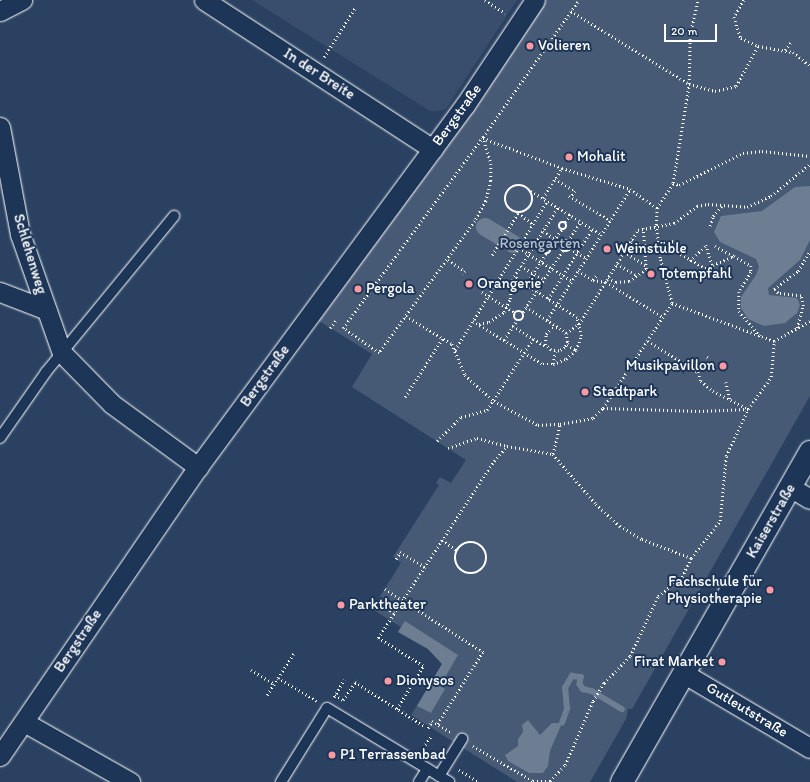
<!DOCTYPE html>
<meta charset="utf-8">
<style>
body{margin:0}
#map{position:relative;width:810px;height:782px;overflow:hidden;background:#2a4161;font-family:Itim,sans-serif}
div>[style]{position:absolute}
.built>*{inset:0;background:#394e6c}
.green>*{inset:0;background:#465975}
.water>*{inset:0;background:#6d7d92}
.stream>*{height:5.5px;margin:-2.75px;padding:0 2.75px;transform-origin:2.75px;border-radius:2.75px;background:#6d7d92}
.canal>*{height:18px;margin:-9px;padding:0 9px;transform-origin:9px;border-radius:9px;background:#6d7d92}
.path>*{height:2.5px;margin-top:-1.25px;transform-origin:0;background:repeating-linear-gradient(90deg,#fff 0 1px,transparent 0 4px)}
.path>.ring{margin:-1.25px;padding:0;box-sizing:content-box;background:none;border:2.5px solid #fff;border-radius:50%}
.roads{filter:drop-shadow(0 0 1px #fff) drop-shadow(0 0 1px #fff)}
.lane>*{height:10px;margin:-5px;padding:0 5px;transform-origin:5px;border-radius:5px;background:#1d3557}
.street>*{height:19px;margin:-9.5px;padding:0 9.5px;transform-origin:9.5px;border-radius:9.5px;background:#1d3557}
.secondary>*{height:22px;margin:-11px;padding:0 11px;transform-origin:11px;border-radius:11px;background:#1d3557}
.dots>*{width:11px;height:11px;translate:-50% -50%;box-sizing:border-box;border:2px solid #1d3557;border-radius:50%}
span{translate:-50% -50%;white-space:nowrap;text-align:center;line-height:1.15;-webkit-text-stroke:4px #1d3557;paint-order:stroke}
.poi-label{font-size:15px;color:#fff}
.left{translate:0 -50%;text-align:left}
.right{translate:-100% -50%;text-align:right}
.street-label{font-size:15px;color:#fff}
.park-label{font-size:15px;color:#b5bdc8}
.scale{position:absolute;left:664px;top:24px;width:53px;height:18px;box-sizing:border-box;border:2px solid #fff;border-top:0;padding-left:5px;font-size:12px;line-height:14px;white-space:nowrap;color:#fff;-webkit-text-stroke:3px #1d3557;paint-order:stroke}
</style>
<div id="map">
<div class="built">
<i style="clip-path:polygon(252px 0,517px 0,446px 109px,438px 111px,430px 111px)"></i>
</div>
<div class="green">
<i style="clip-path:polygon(547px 0,810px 0,810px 396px,632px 709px,628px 709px,626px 719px,590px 782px,517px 782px,411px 715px,442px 664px,428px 649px,398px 632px,401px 627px,372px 609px,401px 563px,393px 557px,439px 485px,436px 483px,440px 477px,451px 483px,466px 460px,352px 387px,372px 354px,319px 321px,472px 110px)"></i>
</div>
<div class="water">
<i style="clip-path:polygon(810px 186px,810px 240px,800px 260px,768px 288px,769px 295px,797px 298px,800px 305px,797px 313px,785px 323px,764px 326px,748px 319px,741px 308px,741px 297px,756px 275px,759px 267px,756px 259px,720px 242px,714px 232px,721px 216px,762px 211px,795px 187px)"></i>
<i style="clip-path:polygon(405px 621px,458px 655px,440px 686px,445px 689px,431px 713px,417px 706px,442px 664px,428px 649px,398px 632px)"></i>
<i style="clip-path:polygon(528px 720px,540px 735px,552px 723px,562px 723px,550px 751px,548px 766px,543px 773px,529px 773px,508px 761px,505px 755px,518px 746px,518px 739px,523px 732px,522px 725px)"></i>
</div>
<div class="stream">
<i style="left:562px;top:723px;width:15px;rotate:-70deg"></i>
<i style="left:567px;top:709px;width:21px;rotate:-95deg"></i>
<i style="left:565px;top:688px;width:14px;rotate:-60deg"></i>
<i style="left:572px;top:676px;width:9px;rotate:6deg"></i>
<i style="left:581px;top:677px;width:7px;rotate:98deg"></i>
<i style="left:580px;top:684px;width:6px;rotate:59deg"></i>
<i style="left:583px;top:689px;width:9px;rotate:13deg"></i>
<i style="left:592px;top:691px;width:35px;rotate:31deg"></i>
</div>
<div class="canal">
<i style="left:485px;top:227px;width:33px;rotate:31deg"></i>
</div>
<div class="path">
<i style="left:485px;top:0;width:24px;rotate:33deg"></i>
<i style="left:744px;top:0;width:20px;rotate:120deg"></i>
<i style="left:734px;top:17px;width:22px;rotate:72deg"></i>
<i style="left:741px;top:38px;width:19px;rotate:25deg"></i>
<i style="left:758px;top:46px;width:36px;rotate:10deg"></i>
<i style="left:793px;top:52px;width:22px;rotate:39deg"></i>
<i style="left:571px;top:11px;width:139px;rotate:31.7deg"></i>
<i style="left:689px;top:84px;width:27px;rotate:15deg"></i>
<i style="left:715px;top:91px;width:22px;rotate:-13deg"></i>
<i style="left:736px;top:86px;width:46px;rotate:-61.2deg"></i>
<i style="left:785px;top:50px;width:9px;rotate:-54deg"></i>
<i style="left:324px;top:57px;width:58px;rotate:-57.7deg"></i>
<i style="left:483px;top:137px;width:28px;rotate:73deg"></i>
<i style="left:491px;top:164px;width:17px;rotate:90deg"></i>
<i style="left:491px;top:181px;width:21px;rotate:104deg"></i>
<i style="left:486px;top:201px;width:23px;rotate:119deg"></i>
<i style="left:475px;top:221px;width:163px;rotate:126deg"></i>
<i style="left:379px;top:353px;width:44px;rotate:-145.2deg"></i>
<i style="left:343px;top:328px;width:237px;rotate:-53.8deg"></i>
<i style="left:483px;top:137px;width:167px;rotate:-55deg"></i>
<i style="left:483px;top:138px;width:85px;rotate:20.8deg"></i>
<i style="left:562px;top:168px;width:71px;rotate:17.2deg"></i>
<i style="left:630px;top:189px;width:33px;rotate:35deg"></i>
<i style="left:555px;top:179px;width:23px;rotate:31deg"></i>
<i style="left:575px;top:191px;width:7px;rotate:124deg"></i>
<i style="left:673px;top:183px;width:6px;rotate:18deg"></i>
<i style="left:679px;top:185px;width:72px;rotate:-26.6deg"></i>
<i style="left:743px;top:153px;width:19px;rotate:-6deg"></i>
<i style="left:762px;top:151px;width:48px;rotate:5.9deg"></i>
<i class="ring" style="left:505px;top:185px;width:25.5px;height:25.5px"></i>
<i style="left:531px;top:191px;width:82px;rotate:31.6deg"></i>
<i style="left:569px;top:196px;width:48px;rotate:30.3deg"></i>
<i style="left:543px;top:198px;width:36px;rotate:-58deg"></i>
<i style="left:565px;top:222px;width:9px;rotate:-54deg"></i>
<i class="ring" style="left:559.5px;top:222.5px;width:4.5px;height:4.5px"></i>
<i style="left:710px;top:226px;width:10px;rotate:-73deg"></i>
<i style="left:713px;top:216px;width:13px;rotate:-48deg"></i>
<i style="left:543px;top:231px;width:22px;rotate:34deg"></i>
<i style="left:632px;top:240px;width:15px;rotate:32deg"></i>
<i class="ring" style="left:560.5px;top:240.5px;width:8.5px;height:8.5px"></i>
<i style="left:568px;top:241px;width:24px;rotate:-57deg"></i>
<i style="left:660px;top:242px;width:52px;rotate:30deg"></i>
<i style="left:705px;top:268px;width:31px;rotate:-22deg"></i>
<i style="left:734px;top:256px;width:20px;rotate:30deg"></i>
<i style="left:751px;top:266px;width:6px;rotate:90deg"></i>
<i style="left:751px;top:272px;width:23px;rotate:121deg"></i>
<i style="left:739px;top:292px;width:19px;rotate:90deg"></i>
<i style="left:739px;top:311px;width:35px;rotate:50deg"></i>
<i style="left:660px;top:242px;width:16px;rotate:-4deg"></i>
<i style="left:715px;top:246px;width:21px;rotate:28deg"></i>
<i class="ring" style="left:543.5px;top:246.5px;width:4.5px;height:4.5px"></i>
<i style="left:549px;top:247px;width:22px;rotate:-54deg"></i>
<i style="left:519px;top:248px;width:62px;rotate:31.9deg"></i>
<i style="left:570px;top:249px;width:18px;rotate:29deg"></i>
<i style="left:624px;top:252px;width:27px;rotate:31deg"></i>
<i style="left:492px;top:255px;width:49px;rotate:-58.2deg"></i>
<i style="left:518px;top:213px;width:19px;rotate:36deg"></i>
<i style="left:448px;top:260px;width:20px;rotate:33deg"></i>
<i style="left:465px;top:271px;width:4px;rotate:124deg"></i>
<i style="left:690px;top:261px;width:23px;rotate:-45deg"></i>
<i style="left:706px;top:245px;width:21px;rotate:73deg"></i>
<i style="left:617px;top:264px;width:24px;rotate:30deg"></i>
<i style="left:521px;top:266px;width:27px;rotate:31deg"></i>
<i style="left:578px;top:271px;width:17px;rotate:31deg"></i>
<i style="left:593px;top:280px;width:13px;rotate:9deg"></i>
<i style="left:606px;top:282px;width:67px;rotate:31.6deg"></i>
<i style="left:608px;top:278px;width:9px;rotate:27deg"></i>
<i style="left:616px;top:282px;width:13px;rotate:-4deg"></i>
<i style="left:629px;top:281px;width:21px;rotate:-35deg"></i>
<i style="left:646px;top:269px;width:41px;rotate:-94.2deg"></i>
<i style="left:593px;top:280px;width:7px;rotate:-56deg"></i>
<i style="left:526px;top:285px;width:38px;rotate:-58deg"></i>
<i style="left:482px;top:292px;width:40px;rotate:32deg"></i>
<i style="left:548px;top:299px;width:83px;rotate:-57.8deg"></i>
<i style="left:672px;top:303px;width:109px;rotate:20.4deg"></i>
<i style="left:526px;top:307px;width:44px;rotate:31.9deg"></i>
<i style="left:563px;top:330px;width:4px;rotate:45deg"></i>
<i style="left:566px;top:333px;width:9px;rotate:77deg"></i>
<i style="left:568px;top:342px;width:7px;rotate:117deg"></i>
<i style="left:565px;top:348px;width:7px;rotate:153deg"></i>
<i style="left:559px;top:351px;width:8px;rotate:-173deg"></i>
<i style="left:551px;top:350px;width:8px;rotate:-140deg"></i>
<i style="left:545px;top:345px;width:11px;rotate:-85deg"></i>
<i style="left:546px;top:334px;width:8px;rotate:-45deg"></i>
<i style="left:552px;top:328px;width:7px"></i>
<i class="ring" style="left:514.5px;top:311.5px;width:6.5px;height:6.5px"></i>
<i style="left:523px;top:312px;width:74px;rotate:-57.2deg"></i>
<i style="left:406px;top:316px;width:54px;rotate:31.3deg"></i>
<i style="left:452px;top:344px;width:34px;rotate:67deg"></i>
<i style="left:465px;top:375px;width:39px;rotate:42deg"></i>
<i style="left:494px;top:401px;width:50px;rotate:28.6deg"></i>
<i style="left:538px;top:425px;width:22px;rotate:-3deg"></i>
<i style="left:560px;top:424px;width:34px;rotate:-10deg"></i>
<i style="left:593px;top:418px;width:14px;rotate:-45deg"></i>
<i style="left:603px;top:408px;width:126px;rotate:-56.7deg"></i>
<i style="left:672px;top:303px;width:47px;rotate:-104.9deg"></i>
<i style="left:660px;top:258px;width:33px;rotate:-97deg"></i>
<i style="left:656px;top:225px;width:17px;rotate:-87deg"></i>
<i style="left:657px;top:208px;width:30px;rotate:-57deg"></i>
<i style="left:673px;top:183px;width:100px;rotate:-80.8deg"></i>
<i style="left:689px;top:84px;width:50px;rotate:-88.9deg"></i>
<i style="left:690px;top:34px;width:35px;rotate:-77deg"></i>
<i style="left:547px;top:320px;width:155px;rotate:-57.6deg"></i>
<i style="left:473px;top:321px;width:82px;rotate:31.6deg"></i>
<i style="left:543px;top:364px;width:10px"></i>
<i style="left:553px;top:364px;width:14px;rotate:-21deg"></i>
<i style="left:566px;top:359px;width:13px;rotate:-42deg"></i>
<i style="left:576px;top:350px;width:15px;rotate:-70deg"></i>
<i style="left:581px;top:336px;width:18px;rotate:-103deg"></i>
<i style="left:577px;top:318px;width:75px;rotate:-146.9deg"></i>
<i style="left:479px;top:324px;width:10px;rotate:-11deg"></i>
<i style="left:489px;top:322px;width:18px;rotate:-34deg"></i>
<i style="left:504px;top:312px;width:14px;rotate:-65deg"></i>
<i style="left:510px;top:299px;width:19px;rotate:-84deg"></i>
<i style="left:512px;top:280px;width:86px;rotate:-57.8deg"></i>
<i style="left:513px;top:326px;width:39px;rotate:32deg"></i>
<i style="left:330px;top:328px;width:9px;rotate:-54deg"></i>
<i style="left:797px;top:328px;width:23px;rotate:-75deg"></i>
<i style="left:803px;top:306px;width:10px;rotate:-101deg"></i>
<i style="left:801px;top:296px;width:23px;rotate:-173deg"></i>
<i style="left:778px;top:293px;width:6px;rotate:-135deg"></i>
<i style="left:774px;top:289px;width:30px;rotate:-37deg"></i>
<i style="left:798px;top:271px;width:23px;rotate:-59deg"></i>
<i style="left:566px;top:333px;width:16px;rotate:-35deg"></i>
<i style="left:579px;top:324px;width:111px;rotate:-57.9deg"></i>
<i style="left:638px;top:230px;width:37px;rotate:-11deg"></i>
<i style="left:674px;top:223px;width:29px;rotate:-36deg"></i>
<i style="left:697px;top:206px;width:11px;rotate:-10deg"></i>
<i style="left:708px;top:204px;width:39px;rotate:4deg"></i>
<i style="left:747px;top:207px;width:26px;rotate:-25deg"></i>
<i style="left:771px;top:196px;width:50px;rotate:-39.4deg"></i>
<i style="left:504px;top:340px;width:24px;rotate:-57deg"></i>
<i style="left:648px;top:341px;width:59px;rotate:31.8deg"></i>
<i style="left:698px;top:372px;width:9px;rotate:72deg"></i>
<i style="left:701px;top:381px;width:16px;rotate:40deg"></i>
<i style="left:713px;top:391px;width:39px;rotate:27deg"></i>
<i style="left:567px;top:345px;width:10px;rotate:29deg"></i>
<i style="left:455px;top:350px;width:175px;rotate:-58.3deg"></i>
<i style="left:707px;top:357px;width:2px;rotate:27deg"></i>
<i style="left:553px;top:364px;width:13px;rotate:-81deg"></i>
<i style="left:726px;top:382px;width:18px;rotate:77deg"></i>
<i style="left:405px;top:397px;width:69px;rotate:-57.5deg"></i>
<i style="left:603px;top:408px;width:96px;rotate:1.8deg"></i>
<i style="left:699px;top:411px;width:49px;rotate:-2.3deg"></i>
<i style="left:437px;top:441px;width:34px;rotate:-45deg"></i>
<i style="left:461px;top:417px;width:27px;rotate:-15deg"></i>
<i style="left:487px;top:410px;width:85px;rotate:-57.1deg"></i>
<i style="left:448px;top:448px;width:31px;rotate:-19deg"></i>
<i style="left:477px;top:438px;width:31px;rotate:15deg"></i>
<i style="left:553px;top:454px;width:66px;rotate:49.3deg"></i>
<i style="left:596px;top:504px;width:33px;rotate:43deg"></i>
<i style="left:620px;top:526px;width:26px;rotate:31deg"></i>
<i style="left:642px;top:539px;width:53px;rotate:21.2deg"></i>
<i style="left:442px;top:540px;width:18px;rotate:34deg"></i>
<i class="ring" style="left:455px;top:542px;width:29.5px;height:29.5px"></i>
<i style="left:396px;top:559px;width:8px;rotate:-60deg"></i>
<i style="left:400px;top:552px;width:29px;rotate:31deg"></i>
<i style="left:385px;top:589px;width:117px;rotate:32.7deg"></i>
<i style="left:483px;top:652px;width:85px;rotate:122deg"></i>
<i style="left:377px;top:601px;width:21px;rotate:35deg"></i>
<i style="left:251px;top:670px;width:27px;rotate:31deg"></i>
<i style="left:278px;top:678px;width:45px;rotate:30.5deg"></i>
<i style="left:355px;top:682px;width:82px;rotate:32.5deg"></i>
<i style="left:267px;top:695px;width:50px;rotate:-57.3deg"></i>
<i style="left:335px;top:695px;width:9px;rotate:32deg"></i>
<i style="left:343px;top:700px;width:24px;rotate:-55deg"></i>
<i style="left:334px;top:697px;width:20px;rotate:-60deg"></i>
<i style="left:397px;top:709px;width:50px;rotate:-58.8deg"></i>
<i style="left:423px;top:666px;width:53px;rotate:-148.1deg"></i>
<i style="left:378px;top:638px;width:212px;rotate:-56.8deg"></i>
<i style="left:494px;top:461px;width:20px;rotate:-49deg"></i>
<i style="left:507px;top:446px;width:47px;rotate:9.9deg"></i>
<i style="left:553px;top:454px;width:31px;rotate:-77deg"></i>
<i style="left:428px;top:728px;width:8px;rotate:-60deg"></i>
<i style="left:432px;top:721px;width:23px;rotate:31deg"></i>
<i style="left:473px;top:746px;width:69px;rotate:30.3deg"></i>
<i style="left:533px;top:781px;width:17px"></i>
<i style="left:550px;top:781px;width:22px;rotate:-47deg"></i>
<i style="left:565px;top:765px;width:70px;rotate:-66.4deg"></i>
<i style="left:593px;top:701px;width:21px;rotate:-59deg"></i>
<i style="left:604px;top:683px;width:37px;rotate:-46deg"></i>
<i style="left:630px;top:656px;width:66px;rotate:-65deg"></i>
<i style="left:658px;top:596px;width:31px;rotate:-38deg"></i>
<i style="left:682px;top:577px;width:21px;rotate:-65deg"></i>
<i style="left:691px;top:558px;width:47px;rotate:-51.9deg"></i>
<i style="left:720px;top:521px;width:65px;rotate:-84.7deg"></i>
<i style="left:726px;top:456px;width:52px;rotate:-64.9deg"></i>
<i style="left:748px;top:409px;width:39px;rotate:-54deg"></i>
<i style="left:771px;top:377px;width:36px;rotate:-85deg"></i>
<i style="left:774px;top:341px;width:41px;rotate:-29.1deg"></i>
<i style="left:425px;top:750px;width:3px;rotate:-135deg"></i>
<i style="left:423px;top:748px;width:14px;rotate:-56deg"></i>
<i style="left:459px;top:770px;width:23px;rotate:31deg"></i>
</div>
<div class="roads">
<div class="lane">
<i style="left:0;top:438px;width:80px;rotate:-55.1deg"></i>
<i style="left:46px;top:372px;width:202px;rotate:-50.6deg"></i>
<i style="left:439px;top:776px;width:44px;rotate:-58.1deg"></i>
<i style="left:281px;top:782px;width:87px;rotate:-58.1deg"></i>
<i style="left:327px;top:708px;width:143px;rotate:31.2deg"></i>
<i style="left:419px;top:782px;width:15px;rotate:-58deg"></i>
</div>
<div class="street">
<i style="left:204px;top:0;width:273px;rotate:33.1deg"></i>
<i style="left:0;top:11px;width:25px;rotate:-27deg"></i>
<i style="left:0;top:127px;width:109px;rotate:79.4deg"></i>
<i style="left:20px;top:234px;width:126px;rotate:70.6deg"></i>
<i style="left:62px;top:353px;width:71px;rotate:45.6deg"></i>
<i style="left:112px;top:404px;width:107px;rotate:36.2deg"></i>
<i style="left:0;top:292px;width:50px;rotate:21deg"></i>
<i style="left:790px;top:487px;width:23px;rotate:31deg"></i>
<i style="left:683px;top:673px;width:147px;rotate:30.6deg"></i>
<i style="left:24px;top:722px;width:122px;rotate:29.5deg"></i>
<i style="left:0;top:756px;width:350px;rotate:-55.6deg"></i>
<i style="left:198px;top:467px;width:450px;rotate:-53.6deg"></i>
<i style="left:465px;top:105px;width:126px;rotate:-56.3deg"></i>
</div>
<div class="secondary">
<i style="left:622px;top:782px;width:380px;rotate:-60.3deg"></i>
</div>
</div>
<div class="dots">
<i style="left:530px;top:46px;background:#ff9aa2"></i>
<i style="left:569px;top:157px;background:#ff9aa2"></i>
<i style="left:607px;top:249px;background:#ff9aa2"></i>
<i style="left:651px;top:274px;background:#ff9aa2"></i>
<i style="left:469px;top:284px;background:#ff9aa2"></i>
<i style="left:358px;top:289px;background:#ff9aa2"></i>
<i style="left:723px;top:366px;background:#ff9aa2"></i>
<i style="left:585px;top:392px;background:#ff9aa2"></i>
<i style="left:770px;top:590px;background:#ff9aa2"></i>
<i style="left:341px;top:605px;background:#ff9aa2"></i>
<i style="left:722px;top:662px;background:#ff9aa2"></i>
<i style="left:388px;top:681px;background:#ff9aa2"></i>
<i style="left:332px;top:755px;background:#ff9aa2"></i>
</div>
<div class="poi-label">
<span class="left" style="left:538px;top:46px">Volieren</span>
<span class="left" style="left:577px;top:157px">Mohalit</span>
<span class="left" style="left:615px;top:249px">Weinstüble</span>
<span class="left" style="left:659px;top:274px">Totempfahl</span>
<span class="left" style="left:477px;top:284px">Orangerie</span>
<span class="left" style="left:366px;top:289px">Pergola</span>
<span class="right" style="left:715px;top:366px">Musikpavillon</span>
<span class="left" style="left:593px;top:392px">Stadtpark</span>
<span class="right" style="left:762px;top:590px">Fachschule für<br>Physiotherapie</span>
<span class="left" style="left:349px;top:605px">Parktheater</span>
<span class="right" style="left:714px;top:662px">Firat Market</span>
<span class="left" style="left:396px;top:681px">Dionysos</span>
<span class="left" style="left:340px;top:755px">P1 Terrassenbad</span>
</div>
<div class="street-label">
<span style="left:319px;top:74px;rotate:33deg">In der Breite</span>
<span style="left:457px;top:115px;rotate:-54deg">Bergstraße</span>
<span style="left:30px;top:254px;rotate:73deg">Schlehenweg</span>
<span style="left:265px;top:376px;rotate:-54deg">Bergstraße</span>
<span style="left:771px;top:521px;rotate:-60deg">Kaiserstraße</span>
<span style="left:78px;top:641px;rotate:-56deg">Bergstraße</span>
<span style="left:747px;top:710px;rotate:31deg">Gutleutstraße</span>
</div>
<div class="park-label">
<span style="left:540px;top:244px">Rosengarten</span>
</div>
<div class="scale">20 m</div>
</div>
